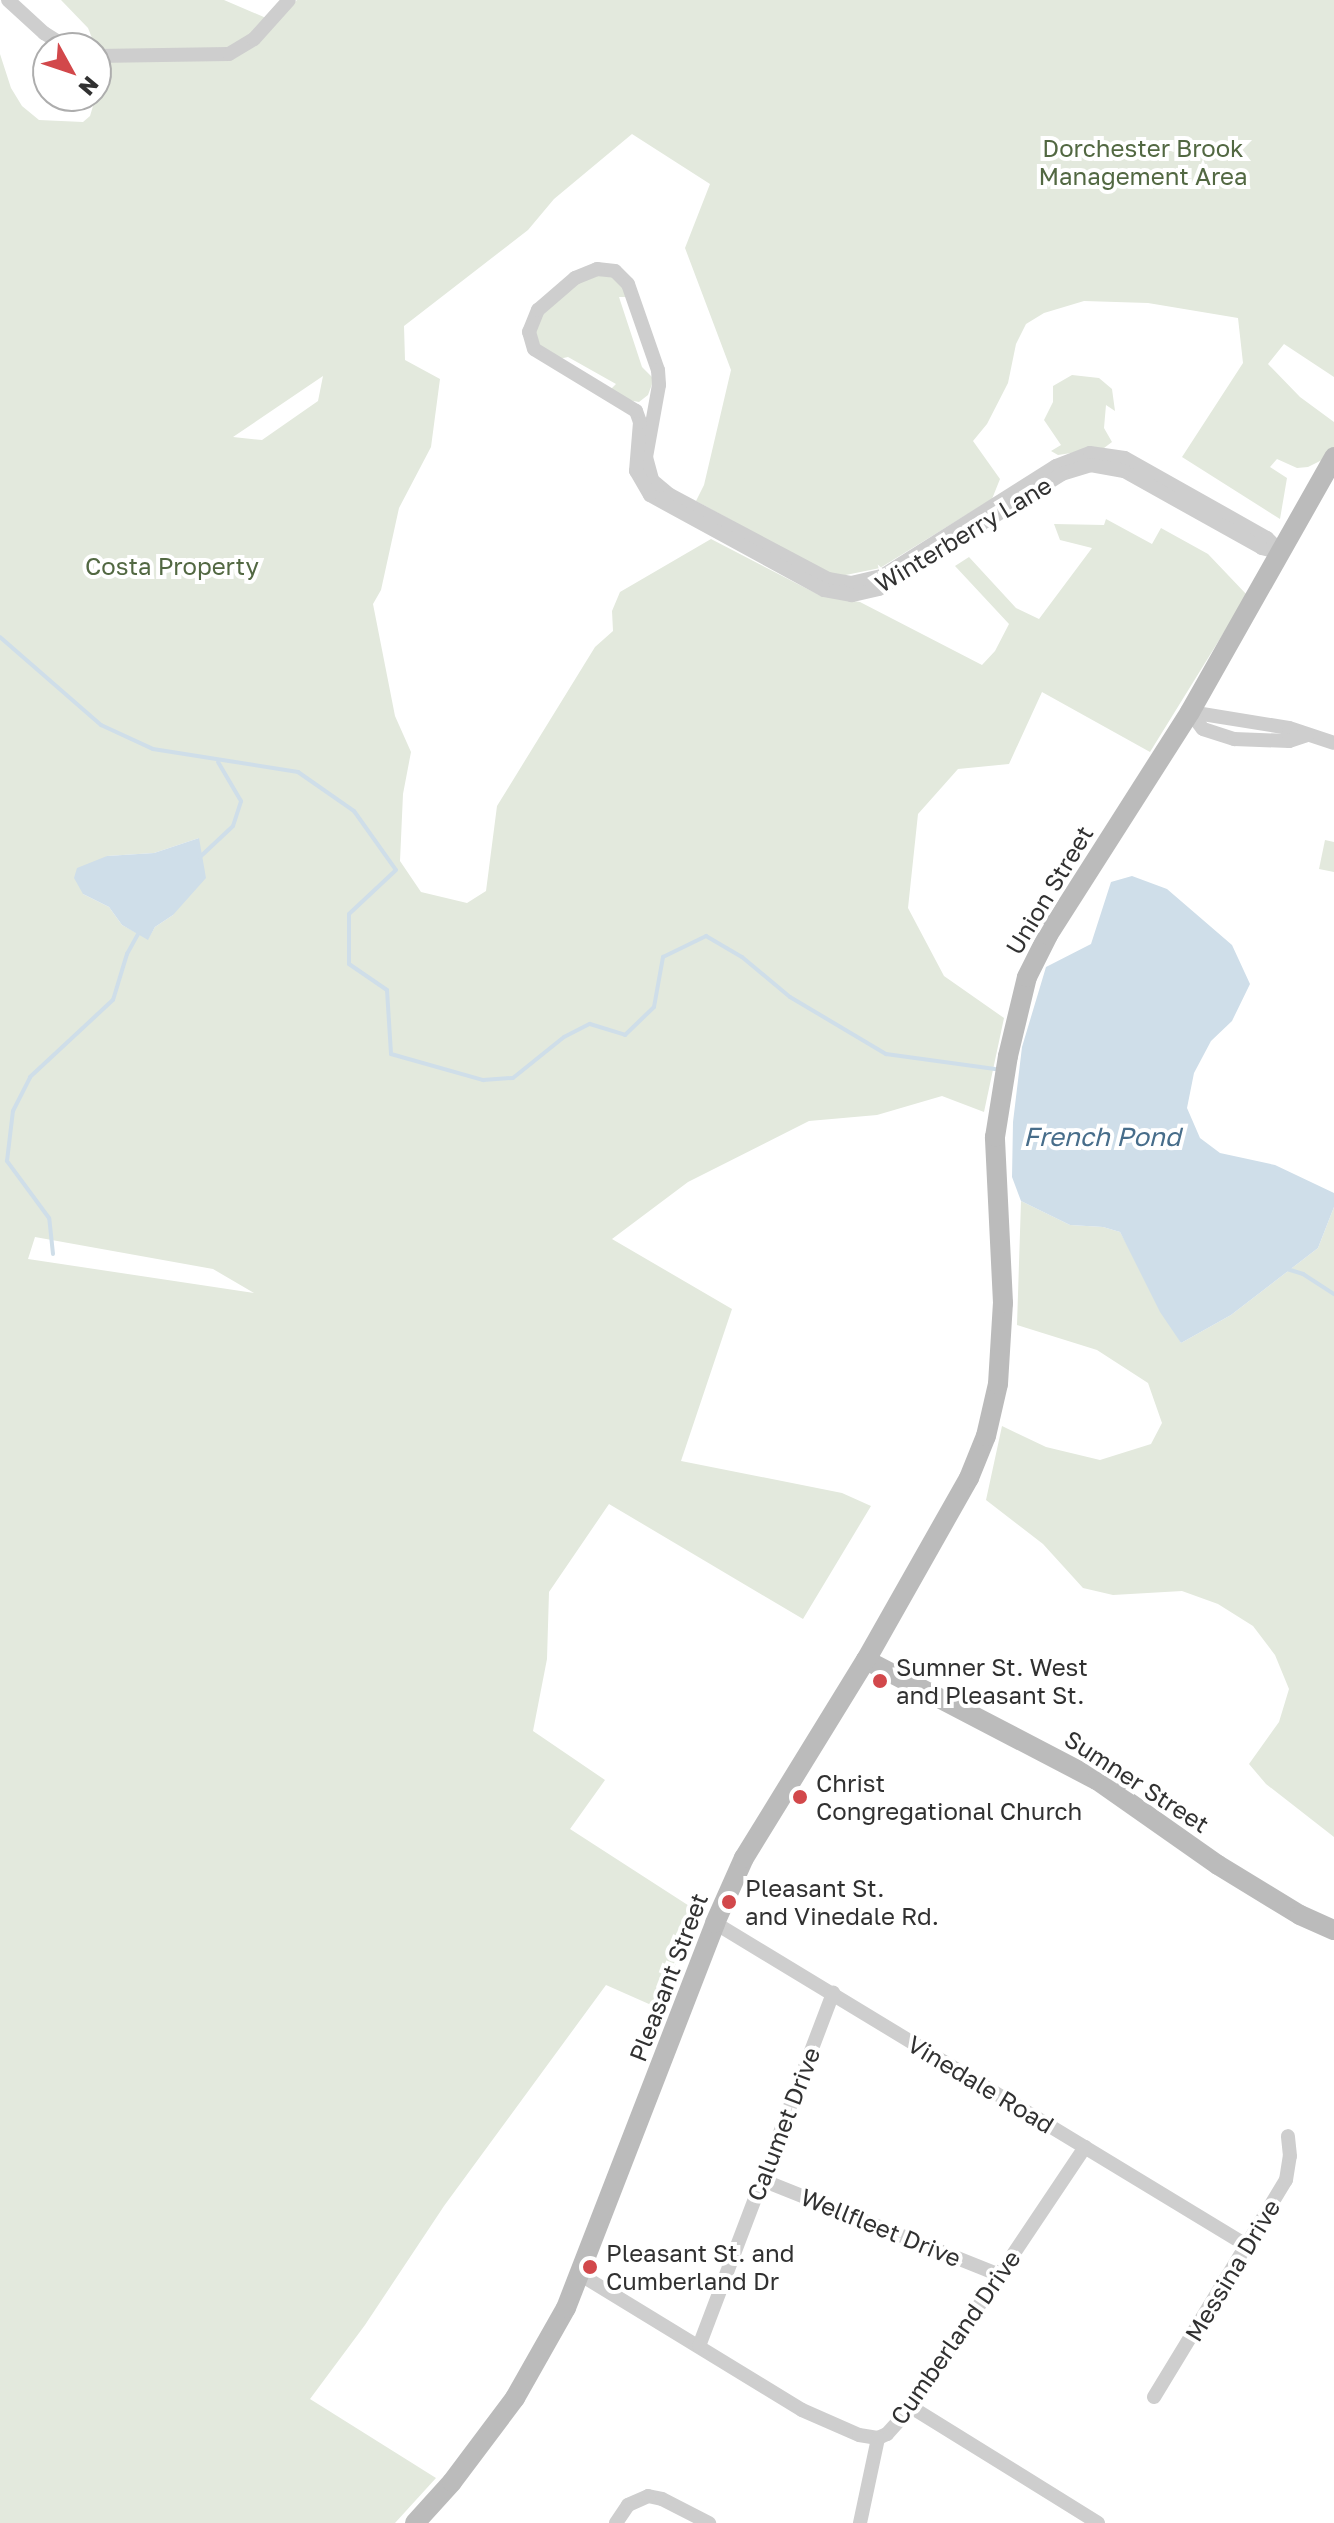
<!DOCTYPE html>
<style>
body{margin:0}
#map{position:relative;width:1334px;height:2523px;overflow:hidden;background:#fff;font-family:"Golos Text",sans-serif}
div>[style]{position:absolute}
.green>*{inset:0;background:#e3e9dd}
.water>*{inset:0;background:#cfdee9}
.stream>*{height:4px;margin:-2px;padding:0 2px;transform-origin:2px;border-radius:2px;background:#cfdee9}
.minor>*{height:14px;margin:-7px;padding:0 7px;transform-origin:7px;border-radius:7px;background:#cecece}
.secondary>*{height:20px;margin:-10px;padding:0 10px;transform-origin:10px;border-radius:10px;background:#bbb}
.dots>*{width:22px;height:22px;translate:-50% -50%;box-sizing:border-box;border:4px solid #fff;border-radius:50%}
span{translate:-50% -50%;white-space:nowrap;text-align:center;line-height:1.15;-webkit-text-stroke:8px #fff;paint-order:stroke}
.park-label{font-size:24px;color:#526842}
.street-label{font-size:24px;color:#313131}
.poi-label{font-size:24px;color:#313131}
.left{translate:0 -50%;text-align:left}
.water-label{font-size:26px;color:#476d8a;font-style:italic}
.north{position:absolute;left:32px;top:32px;width:80px;height:80px;box-sizing:border-box;background:#fff;border:2px solid #adadad;border-radius:50%;rotate:130deg;font-size:22px;font-weight:700;line-height:32px;text-align:center;color:#313131}
.north::after{content:'';display:block;margin:auto;width:28px;height:36px;background:#d2484b;clip-path:polygon(50% 0,100% 100%,50% 72%,0 100%)}
</style>
<div id="map">
<div class="green">
<i style="clip-path:polygon(evenodd,61px 0,224px 0,273px 21px,297px 0,1334px 0,1334px 377px,1284px 344px,1268px 364px,1300px 397px,1334px 422px,1334px 454px,1308px 467px,1297px 468px,1277px 459px,1270px 467px,1287px 478px,1280px 519px,1182px 457px,1243px 363px,1238px 318px,1148px 303px,1084px 301px,1044px 313px,1026px 324px,1016px 344px,1008px 383px,987px 424px,973px 441px,1000px 479px,992px 499px,880px 568px,836px 577px,696px 501px,704px 485px,731px 370px,685px 248px,710px 184px,632px 134px,554px 199px,528px 230px,404px 326px,405px 360px,440px 379px,431px 447px,399px 508px,381px 590px,373px 604px,395px 716px,411px 752px,403px 794px,400px 861px,421px 892px,467px 903px,486px 891px,497px 806px,595px 647px,613px 631px,612px 611px,620px 592px,711px 539px,821px 596px,860px 602px,982px 665px,995px 651px,1009px 624px,955px 566px,969px 557px,1016px 608px,1039px 619px,1092px 548px,1060px 540px,1054px 524px,1104px 525px,1106px 519px,1152px 544px,1161px 528px,1208px 554px,1247px 595px,1150px 752px,1042px 692px,1009px 764px,958px 769px,918px 814px,908px 908px,944px 976px,1004px 1018px,984px 1112px,942px 1096px,877px 1115px,809px 1121px,688px 1182px,612px 1239px,732px 1309px,681px 1461px,842px 1493px,871px 1506px,803px 1619px,609px 1504px,549px 1592px,547px 1659px,533px 1731px,605px 1780px,570px 1829px,697px 1911px,658px 2008px,606px 1985px,444px 2206px,365px 2325px,310px 2399px,436px 2478px,395px 2523px,0 2523px,0 54px,11px 88px,22px 106px,39px 120px,83px 122px,90px 116px,96px 96px,96px 48px,88px 28px,61px 0,323px 376px,318px 401px,262px 440px,233px 437px,323px 376px,61px 0,199px 838px,173px 915px,155px 927px,148px 939px,122px 925px,109px 907px,83px 894px,107px 856px,154px 853px,199px 838px,61px 0,35px 1237px,213px 1269px,254px 1293px,28px 1259px,35px 1237px)"></i>
<i style="clip-path:polygon(604px 272px,623px 283px,626px 297px,619px 297px,642px 367px,654px 379px,648px 395px,639px 402px,628px 400px,611px 389px,616px 384px,568px 357px,554px 360px,541px 352px,534px 324px,575px 282px)"></i>
<i style="clip-path:polygon(1072px 375px,1099px 378px,1112px 389px,1115px 411px,1106px 405px,1104px 428px,1112px 442px,1104px 448px,1058px 455px,1051px 451px,1061px 445px,1044px 420px,1053px 402px,1053px 386px)"></i>
<i style="clip-path:polygon(1325px 840px,1334px 842px,1334px 872px,1319px 869px)"></i>
<i style="clip-path:polygon(1021px 1201px,1070px 1225px,1103px 1227px,1120px 1232px,1181px 1343px,1231px 1315px,1318px 1248px,1334px 1207px,1334px 1837px,1266px 1784px,1249px 1764px,1279px 1722px,1289px 1689px,1275px 1655px,1253px 1626px,1218px 1604px,1182px 1591px,1113px 1595px,1083px 1588px,1043px 1544px,986px 1500px,1002px 1426px,1046px 1447px,1100px 1460px,1151px 1444px,1162px 1423px,1148px 1383px,1097px 1350px,1017px 1325px)"></i>
</div>
<div class="water">
<i style="clip-path:polygon(199px 838px,206px 878px,173px 915px,155px 927px,148px 940px,122px 925px,109px 907px,83px 894px,74px 878px,77px 868px,107px 856px,154px 853px)"></i>
<i style="clip-path:polygon(1132px 876px,1167px 889px,1232px 945px,1250px 984px,1232px 1021px,1211px 1041px,1194px 1073px,1187px 1108px,1200px 1138px,1220px 1153px,1275px 1165px,1334px 1193px,1334px 1207px,1318px 1248px,1231px 1315px,1181px 1343px,1160px 1312px,1120px 1232px,1103px 1227px,1070px 1225px,1021px 1201px,1012px 1177px,1013px 1122px,1022px 1047px,1046px 967px,1091px 944px,1111px 882px)"></i>
</div>
<div class="stream">
<i style="left:0;top:637px;width:134px;rotate:41.1deg"></i>
<i style="left:101px;top:725px;width:57px;rotate:24.8deg"></i>
<i style="left:153px;top:749px;width:147px;rotate:9deg"></i>
<i style="left:298px;top:772px;width:68px;rotate:34.9deg"></i>
<i style="left:354px;top:811px;width:72px;rotate:54.6deg"></i>
<i style="left:396px;top:870px;width:64px;rotate:136.9deg"></i>
<i style="left:349px;top:914px;width:50px;rotate:90deg"></i>
<i style="left:349px;top:964px;width:46px;rotate:34.4deg"></i>
<i style="left:387px;top:990px;width:64px;rotate:86.4deg"></i>
<i style="left:391px;top:1054px;width:96px;rotate:15.8deg"></i>
<i style="left:483px;top:1080px;width:30px;rotate:-4deg"></i>
<i style="left:513px;top:1078px;width:65px;rotate:-38.8deg"></i>
<i style="left:564px;top:1037px;width:29px;rotate:-27deg"></i>
<i style="left:590px;top:1024px;width:37px;rotate:17deg"></i>
<i style="left:625px;top:1035px;width:40px;rotate:-44deg"></i>
<i style="left:654px;top:1007px;width:51px;rotate:-79.8deg"></i>
<i style="left:663px;top:957px;width:48px;rotate:-26deg"></i>
<i style="left:706px;top:936px;width:42px;rotate:30.3deg"></i>
<i style="left:742px;top:957px;width:62px;rotate:39.8deg"></i>
<i style="left:790px;top:997px;width:112px;rotate:30.7deg"></i>
<i style="left:886px;top:1054px;width:110px;rotate:7.8deg"></i>
<i style="left:200px;top:857px;width:45px;rotate:-43.2deg"></i>
<i style="left:233px;top:826px;width:26px;rotate:-72deg"></i>
<i style="left:241px;top:801px;width:45px;rotate:-120.5deg"></i>
<i style="left:53px;top:1254px;width:36px;rotate:-96deg"></i>
<i style="left:49px;top:1218px;width:71px;rotate:-126.4deg"></i>
<i style="left:7px;top:1161px;width:50px;rotate:-83.2deg"></i>
<i style="left:13px;top:1111px;width:38px;rotate:-63deg"></i>
<i style="left:30px;top:1077px;width:113px;rotate:-42.9deg"></i>
<i style="left:113px;top:1000px;width:48px;rotate:-73.1deg"></i>
<i style="left:127px;top:954px;width:25px;rotate:-61deg"></i>
<i style="left:1287px;top:1269px;width:17px;rotate:17deg"></i>
<i style="left:1303px;top:1274px;width:37px;rotate:33deg"></i>
</div>
<div class="minor">
<i style="left:8px;top:0;width:49px;rotate:42.5deg"></i>
<i style="left:44px;top:33px;width:28px;rotate:32deg"></i>
<i style="left:96px;top:56px;width:133px;rotate:-0.9deg"></i>
<i style="left:229px;top:54px;width:29px;rotate:-31deg"></i>
<i style="left:254px;top:39px;width:52px;rotate:-48.1deg"></i>
<i style="left:597px;top:269px;width:18px;rotate:6deg"></i>
<i style="left:615px;top:271px;width:18px;rotate:45deg"></i>
<i style="left:628px;top:284px;width:91px;rotate:70.8deg"></i>
<i style="left:658px;top:370px;width:15px;rotate:86deg"></i>
<i style="left:659px;top:385px;width:73px;rotate:100.2deg"></i>
<i style="left:646px;top:457px;width:24px;rotate:75deg"></i>
<i style="left:652px;top:480px;width:23px;rotate:40deg"></i>
<i style="left:670px;top:495px;width:179px;rotate:28deg"></i>
<i style="left:828px;top:579px;width:23px;rotate:10deg"></i>
<i style="left:851px;top:583px;width:32px;rotate:-13deg"></i>
<i style="left:882px;top:576px;width:206px;rotate:-32.3deg"></i>
<i style="left:1056px;top:466px;width:36px;rotate:-21deg"></i>
<i style="left:1090px;top:453px;width:35px;rotate:8deg"></i>
<i style="left:1125px;top:458px;width:163px;rotate:29.4deg"></i>
<i style="left:1267px;top:538px;width:21px;rotate:45deg"></i>
<i style="left:1282px;top:553px;width:21px;rotate:-166deg"></i>
<i style="left:1262px;top:548px;width:158px;rotate:-150.8deg"></i>
<i style="left:1124px;top:471px;width:34px;rotate:-170deg"></i>
<i style="left:1091px;top:465px;width:30px;rotate:163deg"></i>
<i style="left:1062px;top:474px;width:216px;rotate:147.9deg"></i>
<i style="left:879px;top:589px;width:28px;rotate:167deg"></i>
<i style="left:852px;top:595px;width:28px;rotate:-170deg"></i>
<i style="left:824px;top:590px;width:198px;rotate:-151.4deg"></i>
<i style="left:650px;top:495px;width:28px;rotate:-120deg"></i>
<i style="left:636px;top:471px;width:49px;rotate:-85.3deg"></i>
<i style="left:640px;top:422px;width:12px;rotate:-110deg"></i>
<i style="left:636px;top:411px;width:119px;rotate:-148.7deg"></i>
<i style="left:534px;top:349px;width:18px;rotate:-106deg"></i>
<i style="left:529px;top:332px;width:24px;rotate:-68deg"></i>
<i style="left:538px;top:310px;width:49px;rotate:-40.9deg"></i>
<i style="left:575px;top:278px;width:24px;rotate:-22deg"></i>
<i style="left:1190px;top:712px;width:100px;rotate:9.2deg"></i>
<i style="left:1289px;top:728px;width:47px;rotate:18.4deg"></i>
<i style="left:1190px;top:712px;width:21px;rotate:53deg"></i>
<i style="left:1203px;top:729px;width:33px;rotate:18deg"></i>
<i style="left:1234px;top:739px;width:55px;rotate:2.1deg"></i>
<i style="left:1289px;top:741px;width:19px;rotate:-18deg"></i>
<i style="left:715px;top:1923px;width:621px;rotate:31.23deg"></i>
<i style="left:762px;top:2180px;width:256px;rotate:21.8deg"></i>
<i style="left:581px;top:2275px;width:259px;rotate:31.4deg"></i>
<i style="left:802px;top:2410px;width:62px;rotate:23.7deg"></i>
<i style="left:859px;top:2435px;width:19px;rotate:9deg"></i>
<i style="left:878px;top:2438px;width:10px;rotate:-24deg"></i>
<i style="left:887px;top:2434px;width:36px;rotate:-48deg"></i>
<i style="left:911px;top:2407px;width:313px;rotate:-56.2deg"></i>
<i style="left:699px;top:2346px;width:378px;rotate:-69.2deg"></i>
<i style="left:1154px;top:2397px;width:254px;rotate:-58.7deg"></i>
<i style="left:1286px;top:2180px;width:24px;rotate:-81deg"></i>
<i style="left:1290px;top:2156px;width:20px;rotate:-96deg"></i>
<i style="left:911px;top:2407px;width:220px;rotate:31.8deg"></i>
<i style="left:616px;top:2523px;width:22px;rotate:-56deg"></i>
<i style="left:628px;top:2505px;width:22px;rotate:-24deg"></i>
<i style="left:648px;top:2496px;width:14px;rotate:12deg"></i>
<i style="left:662px;top:2499px;width:53px;rotate:27.1deg"></i>
<i style="left:860px;top:2523px;width:87px;rotate:-78deg"></i>
</div>
<div class="secondary">
<i style="left:866px;top:1660px;width:260px;rotate:27.5deg"></i>
<i style="left:1097px;top:1780px;width:148px;rotate:35.1deg"></i>
<i style="left:1218px;top:1865px;width:96px;rotate:31.4deg"></i>
<i style="left:1300px;top:1915px;width:37px;rotate:24deg"></i>
<i style="left:415px;top:2523px;width:55px;rotate:-47.9deg"></i>
<i style="left:452px;top:2482px;width:105px;rotate:-53.1deg"></i>
<i style="left:515px;top:2398px;width:103px;rotate:-60.5deg"></i>
<i style="left:566px;top:2308px;width:413px;rotate:-68.8deg"></i>
<i style="left:715px;top:1923px;width:71px;rotate:-66deg"></i>
<i style="left:744px;top:1858px;width:233px;rotate:-58.4deg"></i>
<i style="left:866px;top:1660px;width:209px;rotate:-60.5deg"></i>
<i style="left:969px;top:1478px;width:45px;rotate:-68deg"></i>
<i style="left:986px;top:1436px;width:53px;rotate:-77deg"></i>
<i style="left:998px;top:1384px;width:81px;rotate:-86.5deg"></i>
<i style="left:1003px;top:1303px;width:166px;rotate:-92.8deg"></i>
<i style="left:995px;top:1137px;width:82px;rotate:-80.9deg"></i>
<i style="left:1008px;top:1056px;width:81px;rotate:-76.5deg"></i>
<i style="left:1027px;top:977px;width:47px;rotate:-63.4deg"></i>
<i style="left:1048px;top:935px;width:264px;rotate:-57.5deg"></i>
<i style="left:1190px;top:712px;width:293px;rotate:-60.5deg"></i>
</div>
<div class="dots">
<i style="left:880px;top:1681px;background:#d2484b"></i>
<i style="left:800px;top:1797px;background:#d2484b"></i>
<i style="left:729px;top:1902px;background:#d2484b"></i>
<i style="left:590px;top:2267px;background:#d2484b"></i>
</div>
<div class="park-label">
<span style="left:1143px;top:162px">Dorchester Brook<br>Management Area</span>
<span style="left:172px;top:566px">Costa Property</span>
</div>
<div class="street-label">
<span style="left:963px;top:534px;rotate:-31deg">Winterberry Lane</span>
<span style="left:1049px;top:890px;rotate:-59deg">Union Street</span>
<span style="left:1137px;top:1781px;rotate:33deg">Sumner Street</span>
<span style="left:668px;top:1977px;rotate:-69deg">Pleasant Street</span>
<span style="left:981px;top:2084px;rotate:31deg">Vinedale Road</span>
<span style="left:783px;top:2124px;rotate:-69deg">Calumet Drive</span>
<span style="left:881px;top:2227px;rotate:22deg">Wellfleet Drive</span>
<span style="left:1232px;top:2270px;rotate:-59deg">Messina Drive</span>
<span style="left:955px;top:2337px;rotate:-55deg">Cumberland Drive</span>
</div>
<div class="poi-label">
<span class="left" style="left:896px;top:1681px">Sumner St. West<br>and Pleasant St.</span>
<span class="left" style="left:816px;top:1797px">Christ<br>Congregational Church</span>
<span class="left" style="left:745px;top:1902px">Pleasant St.<br>and Vinedale Rd.</span>
<span class="left" style="left:606px;top:2267px">Pleasant St. and<br>Cumberland Dr</span>
</div>
<div class="water-label">
<span style="left:1102px;top:1137px">French Pond</span>
</div>
<div class="north">N</div>
</div>
